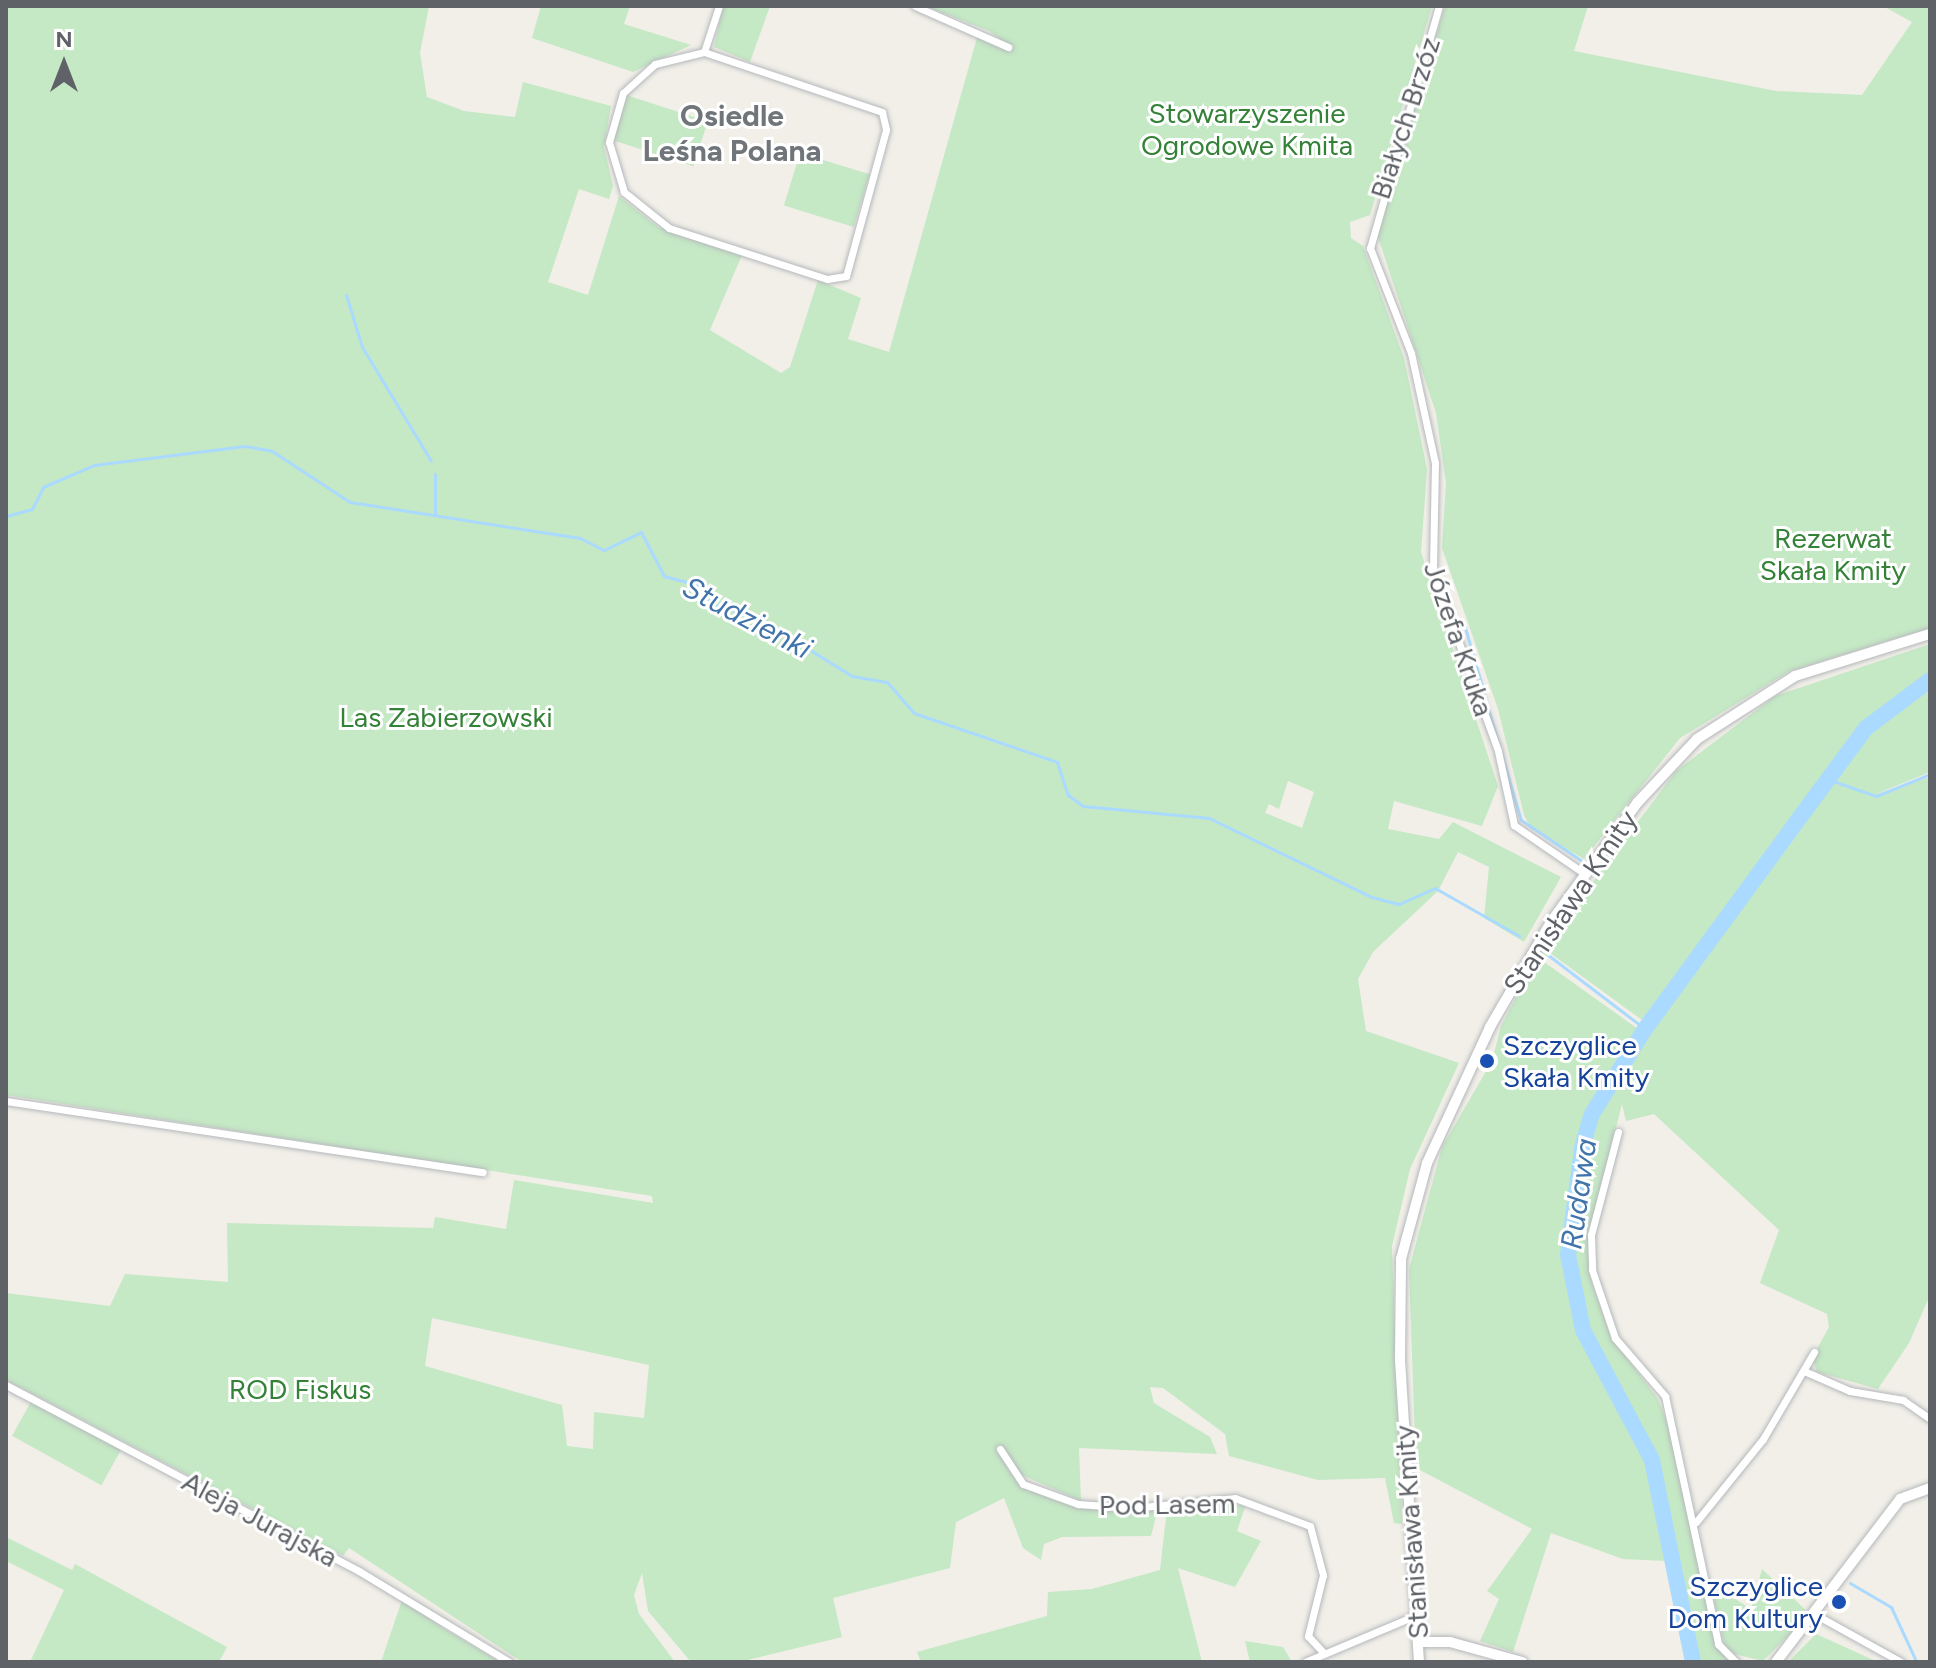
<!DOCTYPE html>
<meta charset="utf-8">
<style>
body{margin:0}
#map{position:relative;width:1936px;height:1668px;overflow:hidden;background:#f1efe8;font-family:Figtree,sans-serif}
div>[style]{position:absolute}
.green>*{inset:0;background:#c5e8c5;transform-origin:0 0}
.stream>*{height:3px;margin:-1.5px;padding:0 1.5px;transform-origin:1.5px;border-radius:1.5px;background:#aadaff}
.river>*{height:16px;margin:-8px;padding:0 8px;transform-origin:8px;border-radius:8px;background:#aadaff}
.roads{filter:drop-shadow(0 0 2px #b5b8bc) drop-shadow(0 0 2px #b5b8bc)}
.street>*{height:7px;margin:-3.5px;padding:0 3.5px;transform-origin:3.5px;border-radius:3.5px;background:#fff}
.secondary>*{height:10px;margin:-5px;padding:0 5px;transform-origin:5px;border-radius:5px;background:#fff}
.dots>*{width:22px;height:22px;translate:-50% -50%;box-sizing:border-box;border:4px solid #fff;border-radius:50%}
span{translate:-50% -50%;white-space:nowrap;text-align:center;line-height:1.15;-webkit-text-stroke:6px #fff;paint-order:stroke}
.park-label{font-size:28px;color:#348238}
.street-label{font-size:28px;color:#5f6368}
.transit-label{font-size:28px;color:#164399}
.left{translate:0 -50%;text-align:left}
.right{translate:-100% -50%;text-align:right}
.neighbourhood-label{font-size:30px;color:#70757a;font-weight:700}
.water-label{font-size:30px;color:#4174aa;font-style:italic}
.frame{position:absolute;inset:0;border:8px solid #5f6368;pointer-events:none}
.north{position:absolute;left:24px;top:24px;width:80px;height:80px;-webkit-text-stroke:6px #fff;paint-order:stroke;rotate:0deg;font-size:22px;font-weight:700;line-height:32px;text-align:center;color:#5f6368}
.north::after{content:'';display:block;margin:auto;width:28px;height:36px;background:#5f6368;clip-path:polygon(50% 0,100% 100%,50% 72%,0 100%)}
</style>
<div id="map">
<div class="green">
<i style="clip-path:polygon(evenodd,6px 6px,429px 6px,420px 53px,427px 97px,464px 111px,515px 117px,523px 82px,611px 106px,604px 147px,613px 186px,609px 199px,579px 189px,548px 282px,588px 295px,619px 196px,658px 227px,742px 255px,710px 330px,781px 373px,790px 367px,818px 280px,861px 298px,848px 339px,889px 352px,978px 34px,1014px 50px,989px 31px,925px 6px,1432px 6px,1370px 215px,1350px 222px,1351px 238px,1363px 246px,1404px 358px,1427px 469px,1421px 552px,1498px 786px,1482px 826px,1394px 801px,1388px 829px,1439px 839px,1453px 822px,1561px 877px,1524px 942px,1484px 918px,1489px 867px,1458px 852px,1438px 891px,1373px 952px,1358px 979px,1366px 1031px,1459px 1063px,1410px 1169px,1392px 1246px,1402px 1524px,1394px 1523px,1385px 1478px,1318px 1480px,1229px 1456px,1225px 1434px,1163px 1388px,1150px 1387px,1154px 1403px,1210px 1437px,1217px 1454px,1079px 1448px,1081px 1501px,1008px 1469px,1021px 1487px,1058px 1501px,1158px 1509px,1151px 1536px,1062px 1537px,1044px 1544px,1041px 1560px,1023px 1548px,1004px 1498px,956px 1522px,950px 1568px,833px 1598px,842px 1637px,739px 1662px,691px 1662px,648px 1611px,642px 1573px,634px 1595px,639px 1614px,675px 1662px,522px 1662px,349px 1548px,343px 1556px,6px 1380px,6px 1293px,110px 1306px,125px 1274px,228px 1282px,227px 1223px,433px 1228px,435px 1217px,506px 1229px,514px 1180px,653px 1203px,652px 1196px,6px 1095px,6px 6px,1288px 781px,1314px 792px,1302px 828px,1265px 813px,1269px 804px,1279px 809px,1288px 781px,6px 6px,432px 1318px,649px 1365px,644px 1418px,594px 1412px,593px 1449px,567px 1446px,562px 1405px,425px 1366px,432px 1318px)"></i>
<i style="clip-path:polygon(541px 6px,630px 6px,624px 24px,691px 45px,633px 72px,532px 38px)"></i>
<i style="clip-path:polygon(723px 6px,770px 6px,750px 62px,714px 47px)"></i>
<i style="clip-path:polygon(1445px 6px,1588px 6px,1574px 51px,1776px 91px,1862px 95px,1912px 22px,1883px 6px,1930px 6px,1930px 628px,1790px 671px,1680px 738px,1584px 859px,1531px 829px,1524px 815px,1498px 709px,1442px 548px,1446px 483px,1436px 413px,1376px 231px)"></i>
<i style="left:626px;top:95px;width:86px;height:47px;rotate:18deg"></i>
<i style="left:800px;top:153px;width:73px;height:55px;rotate:17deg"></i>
<i style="clip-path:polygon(evenodd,1930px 644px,1930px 772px,1876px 794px,1930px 777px,1930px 1295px,1909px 1343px,1878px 1389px,1817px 1372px,1812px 1358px,1829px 1327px,1827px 1314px,1760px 1283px,1779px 1230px,1654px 1114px,1626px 1121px,1622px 1104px,1590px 1232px,1592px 1284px,1611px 1337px,1658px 1399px,1669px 1428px,1716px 1647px,1730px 1662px,1687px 1662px,1666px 1561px,1623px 1559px,1551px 1533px,1513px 1652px,1480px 1641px,1499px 1599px,1487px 1591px,1532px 1529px,1416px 1468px,1409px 1269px,1442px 1147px,1492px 1061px,1501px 1026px,1539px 954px,1676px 771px,1775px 696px,1930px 644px,1550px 953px,1642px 1020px,1638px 1029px,1544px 962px,1550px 953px)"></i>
<i style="left:32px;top:1400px;width:102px;height:41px;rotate:29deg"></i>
<i style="clip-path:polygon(1232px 1503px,1245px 1507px,1237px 1531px,1261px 1541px,1235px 1587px,1178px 1568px,1202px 1662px,921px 1662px,917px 1652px,1047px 1616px,1048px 1592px,1092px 1589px,1160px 1570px,1167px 1509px)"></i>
<i style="clip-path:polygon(6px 1537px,72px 1570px,75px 1564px,227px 1647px,219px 1662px,30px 1662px,64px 1590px,6px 1561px)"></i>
<i style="clip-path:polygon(1762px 1569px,1810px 1614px,1763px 1661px,1726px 1652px,1710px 1583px,1751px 1609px)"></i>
<i style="clip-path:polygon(402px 1600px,446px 1630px,500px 1662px,381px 1662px)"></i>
<i style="clip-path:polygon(1816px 1634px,1878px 1662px,1788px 1662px)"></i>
<i style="clip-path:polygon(1245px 1641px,1283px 1647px,1292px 1662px,1250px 1662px)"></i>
</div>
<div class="stream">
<i style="left:346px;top:295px;width:54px;rotate:72.9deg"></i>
<i style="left:362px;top:347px;width:133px;rotate:58.8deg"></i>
<i style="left:435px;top:474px;width:40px;rotate:90deg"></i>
<i style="left:6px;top:516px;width:27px;rotate:-15deg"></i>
<i style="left:32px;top:509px;width:25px;rotate:-63deg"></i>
<i style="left:43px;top:487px;width:56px;rotate:-23.3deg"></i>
<i style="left:94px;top:465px;width:152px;rotate:-7.2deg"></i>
<i style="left:245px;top:446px;width:27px;rotate:10deg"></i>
<i style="left:272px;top:451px;width:93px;rotate:33.2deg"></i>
<i style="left:350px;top:502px;width:233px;rotate:8.9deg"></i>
<i style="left:580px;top:538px;width:27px;rotate:27deg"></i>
<i style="left:604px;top:550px;width:41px;rotate:-25.9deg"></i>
<i style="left:641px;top:532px;width:50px;rotate:62.4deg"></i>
<i style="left:664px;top:576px;width:34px;rotate:15deg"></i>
<i style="left:697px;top:585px;width:26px;rotate:50deg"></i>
<i style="left:714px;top:605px;width:42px;rotate:15deg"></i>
<i style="left:755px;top:616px;width:114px;rotate:31.7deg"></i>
<i style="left:852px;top:676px;width:36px;rotate:10deg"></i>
<i style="left:887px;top:682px;width:41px;rotate:48.9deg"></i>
<i style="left:914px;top:713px;width:151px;rotate:18.9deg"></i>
<i style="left:1057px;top:762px;width:35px;rotate:72deg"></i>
<i style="left:1068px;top:795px;width:19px;rotate:36deg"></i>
<i style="left:1083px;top:806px;width:127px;rotate:5.4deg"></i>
<i style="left:1209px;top:818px;width:181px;rotate:25.9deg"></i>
<i style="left:1372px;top:897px;width:28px;rotate:15deg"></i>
<i style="left:1399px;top:904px;width:39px;rotate:-24deg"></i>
<i style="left:1435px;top:888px;width:97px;rotate:29.7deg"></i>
<i style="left:1464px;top:624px;width:72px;rotate:73.8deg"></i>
<i style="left:1485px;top:698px;width:127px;rotate:73.6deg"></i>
<i style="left:1521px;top:820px;width:73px;rotate:33.9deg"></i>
<i style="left:1830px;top:780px;width:49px;rotate:19.2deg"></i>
<i style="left:1876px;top:796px;width:58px;rotate:-22.2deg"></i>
<i style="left:1548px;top:955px;width:122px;rotate:37.3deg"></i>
<i style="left:1850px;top:1583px;width:48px;rotate:30.3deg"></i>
<i style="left:1891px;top:1607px;width:60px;rotate:65.2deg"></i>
</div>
<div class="river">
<i style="left:1693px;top:1662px;width:206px;rotate:-101.5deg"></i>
<i style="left:1652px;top:1460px;width:147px;rotate:-118deg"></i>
<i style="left:1583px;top:1330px;width:76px;rotate:-101.3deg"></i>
<i style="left:1568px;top:1255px;width:108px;rotate:-82.5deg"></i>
<i style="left:1582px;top:1148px;width:35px;rotate:-74deg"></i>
<i style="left:1592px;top:1114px;width:100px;rotate:-58.1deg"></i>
<i style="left:1645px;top:1029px;width:278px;rotate:-53.8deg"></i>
<i style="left:1809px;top:805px;width:96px;rotate:-53.5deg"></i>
<i style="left:1866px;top:728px;width:80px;rotate:-36.9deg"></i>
</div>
<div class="roads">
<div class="street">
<i style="left:915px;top:6px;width:102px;rotate:23.8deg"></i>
<i style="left:1439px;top:6px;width:252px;rotate:105.9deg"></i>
<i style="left:1370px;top:248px;width:113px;rotate:68.7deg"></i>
<i style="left:1411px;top:353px;width:113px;rotate:77.7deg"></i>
<i style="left:1435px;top:463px;width:108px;rotate:91.1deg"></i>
<i style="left:1433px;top:571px;width:191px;rotate:70.1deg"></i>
<i style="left:1498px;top:751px;width:76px;rotate:77.8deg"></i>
<i style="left:1514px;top:825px;width:86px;rotate:34.6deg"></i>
<i style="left:704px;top:52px;width:188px;rotate:18.6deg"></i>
<i style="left:882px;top:112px;width:18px;rotate:77deg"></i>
<i style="left:886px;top:130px;width:151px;rotate:105.3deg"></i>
<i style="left:846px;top:276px;width:19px;rotate:171deg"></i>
<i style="left:827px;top:279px;width:166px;rotate:-162.1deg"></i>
<i style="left:669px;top:228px;width:58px;rotate:-141.3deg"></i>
<i style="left:624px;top:192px;width:52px;rotate:-106.7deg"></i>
<i style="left:609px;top:142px;width:51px;rotate:-74.1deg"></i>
<i style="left:623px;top:93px;width:43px;rotate:-42.2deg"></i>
<i style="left:655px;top:64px;width:50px;rotate:-13.8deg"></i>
<i style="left:704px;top:52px;width:48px;rotate:-71.9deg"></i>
<i style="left:6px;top:1101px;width:482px;rotate:8.5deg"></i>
<i style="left:1618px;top:1132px;width:106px;rotate:104.7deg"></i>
<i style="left:1591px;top:1235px;width:35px;rotate:88deg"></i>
<i style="left:1592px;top:1270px;width:72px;rotate:71.3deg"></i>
<i style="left:1615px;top:1338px;width:77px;rotate:49.2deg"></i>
<i style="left:1665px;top:1396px;width:254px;rotate:77.9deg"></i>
<i style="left:1718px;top:1644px;width:25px;rotate:45deg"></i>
<i style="left:1804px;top:1371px;width:50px;rotate:23.5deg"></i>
<i style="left:1850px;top:1391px;width:54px;rotate:9.6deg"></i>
<i style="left:1903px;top:1400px;width:33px;rotate:35deg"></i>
<i style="left:6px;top:1385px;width:399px;rotate:27.8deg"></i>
<i style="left:359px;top:1571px;width:175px;rotate:31.2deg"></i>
<i style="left:1000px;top:1449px;width:42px;rotate:56.7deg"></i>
<i style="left:1023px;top:1484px;width:59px;rotate:20deg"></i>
<i style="left:1078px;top:1504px;width:54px;rotate:4.2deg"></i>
<i style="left:1132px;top:1508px;width:103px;rotate:-5.5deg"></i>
<i style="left:1235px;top:1498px;width:80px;rotate:20.5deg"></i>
<i style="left:1310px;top:1526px;width:51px;rotate:75.1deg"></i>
<i style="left:1323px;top:1575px;width:63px;rotate:103.8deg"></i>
<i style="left:1308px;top:1636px;width:23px;rotate:47deg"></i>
<i style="left:1696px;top:1522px;width:107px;rotate:-51.1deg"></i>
<i style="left:1763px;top:1439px;width:101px;rotate:-59.6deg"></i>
<i style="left:1818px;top:1616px;width:95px;rotate:29deg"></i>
<i style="left:1305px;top:1662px;width:121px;rotate:-22.9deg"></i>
</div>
<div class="secondary">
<i style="left:1418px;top:1642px;width:32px"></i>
<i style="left:1450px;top:1642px;width:75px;rotate:15.5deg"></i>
<i style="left:1419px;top:1662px;width:304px;rotate:-93.6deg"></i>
<i style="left:1400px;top:1359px;width:100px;rotate:-89.4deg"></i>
<i style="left:1401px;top:1259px;width:99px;rotate:-74.8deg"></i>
<i style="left:1427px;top:1163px;width:150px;rotate:-65.1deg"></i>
<i style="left:1490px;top:1027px;width:121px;rotate:-59.8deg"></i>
<i style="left:1551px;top:922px;width:147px;rotate:-54.1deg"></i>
<i style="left:1637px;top:803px;width:88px;rotate:-46.8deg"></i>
<i style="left:1697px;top:739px;width:117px;rotate:-32.7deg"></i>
<i style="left:1795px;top:676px;width:141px;rotate:-17.3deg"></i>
<i style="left:1776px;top:1662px;width:205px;rotate:-52.7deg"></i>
<i style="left:1900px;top:1499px;width:32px;rotate:-20deg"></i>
</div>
</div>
<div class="dots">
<i style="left:1487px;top:1061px;background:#1a4fb4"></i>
<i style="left:1839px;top:1602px;background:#1a4fb4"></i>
</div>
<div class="park-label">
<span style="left:1247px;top:129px">Stowarzyszenie<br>Ogrodowe Kmita</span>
<span style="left:1833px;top:554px">Rezerwat<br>Skała Kmity</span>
<span style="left:446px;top:717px">Las Zabierzowski</span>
<span style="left:300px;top:1389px">ROD Fiskus</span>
</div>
<div class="street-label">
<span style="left:1405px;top:118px;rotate:-72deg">Białych Brzóz</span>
<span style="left:1459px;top:639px;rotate:71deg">Józefa Kruka</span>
<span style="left:1570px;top:902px;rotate:-56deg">Stanisława Kmity</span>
<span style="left:1167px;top:1504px;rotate:-1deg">Pod Lasem</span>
<span style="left:260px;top:1519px;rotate:28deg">Aleja Jurajska</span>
<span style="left:1411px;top:1532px;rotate:-94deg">Stanisława Kmity</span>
</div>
<div class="transit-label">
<span class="left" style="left:1503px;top:1061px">Szczyglice<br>Skała Kmity</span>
<span class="right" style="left:1823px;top:1602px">Szczyglice<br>Dom Kultury</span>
</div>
<div class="neighbourhood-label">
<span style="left:732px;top:133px">Osiedle<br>Leśna Polana</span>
</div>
<div class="water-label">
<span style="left:747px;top:618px;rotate:28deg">Studzienki</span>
<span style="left:1579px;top:1194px;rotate:-82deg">Rudawa</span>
</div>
<div class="frame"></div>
<div class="north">N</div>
</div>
